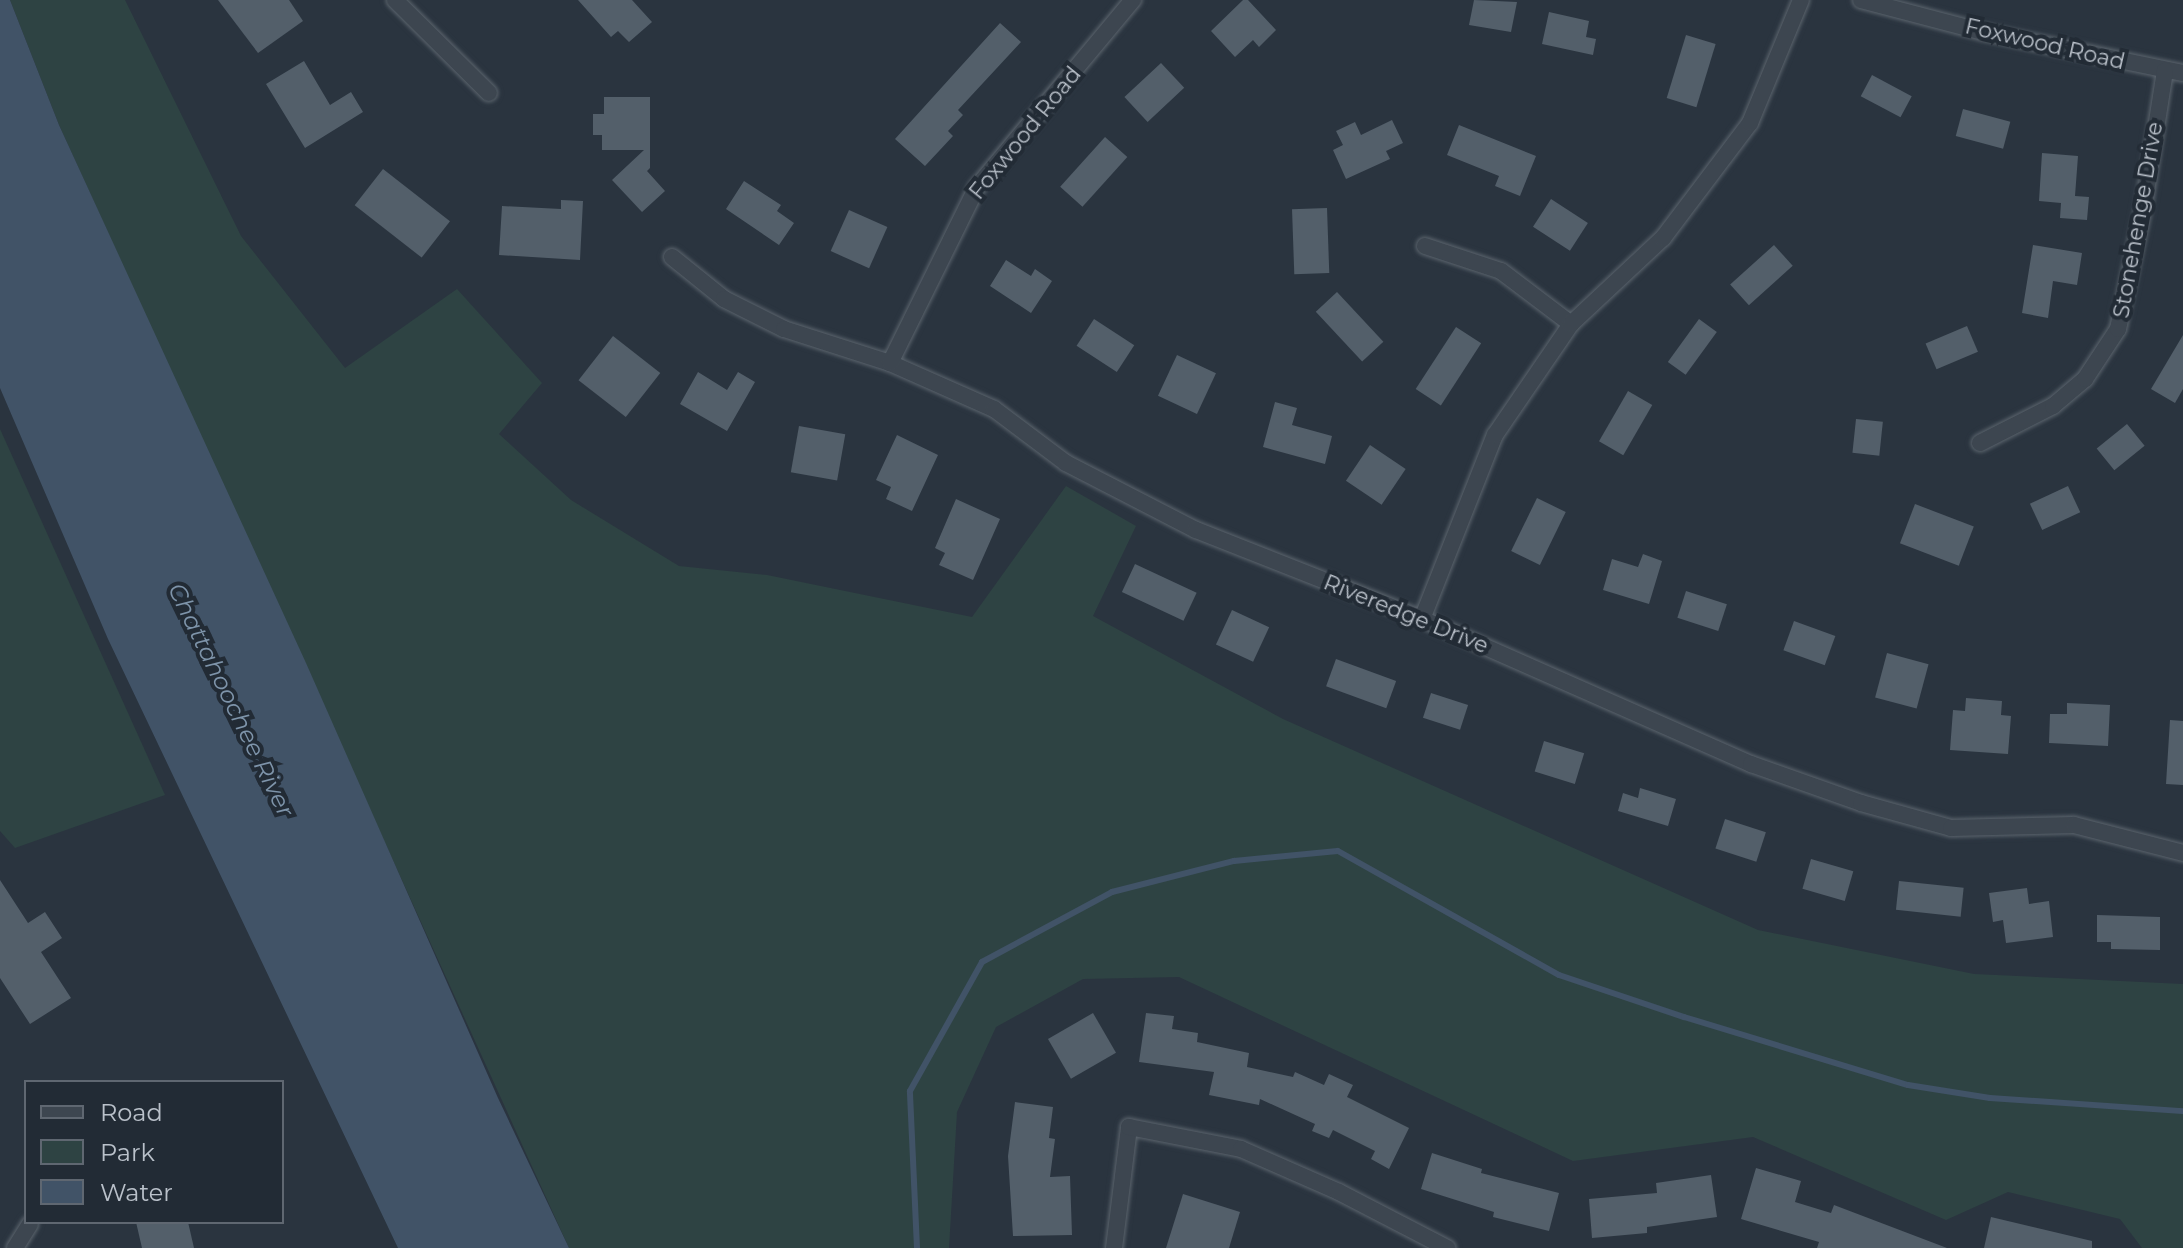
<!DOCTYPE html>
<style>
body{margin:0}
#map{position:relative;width:2183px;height:1248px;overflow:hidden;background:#2a343f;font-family:Montserrat,sans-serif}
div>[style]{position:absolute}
.green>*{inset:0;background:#2e4343}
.water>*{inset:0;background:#415367}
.stream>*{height:6px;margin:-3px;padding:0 3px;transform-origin:3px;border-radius:3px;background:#415367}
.building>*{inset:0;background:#535f6a;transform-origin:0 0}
.roads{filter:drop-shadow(0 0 2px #5b646d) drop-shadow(0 0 2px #5b646d)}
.minor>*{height:16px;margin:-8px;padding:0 8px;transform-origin:8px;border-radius:8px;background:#3d4650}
span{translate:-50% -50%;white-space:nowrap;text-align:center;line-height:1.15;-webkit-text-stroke:8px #222b35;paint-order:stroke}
.street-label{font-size:22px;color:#bac1ca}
.water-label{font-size:24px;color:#7e94aa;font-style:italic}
.legend{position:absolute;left:24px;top:1080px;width:260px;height:144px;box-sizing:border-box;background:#222b35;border:2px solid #5f6771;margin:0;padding:10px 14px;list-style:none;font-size:24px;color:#bac1ca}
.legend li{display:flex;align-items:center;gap:16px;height:40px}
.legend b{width:40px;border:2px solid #5f6771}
</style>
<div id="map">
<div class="green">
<i style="clip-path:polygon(10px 0,125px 0,241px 236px,345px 368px,457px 289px,542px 383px,499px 434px,571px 500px,679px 566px,767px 575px,972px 617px,1066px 486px,1136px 526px,1093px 616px,1283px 719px,1758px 930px,1974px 974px,2183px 984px,2183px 1248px,2142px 1248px,2120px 1219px,2008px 1192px,1946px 1220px,1753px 1137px,1573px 1161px,1179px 977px,1083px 979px,996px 1027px,957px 1112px,949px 1248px,569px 1248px,59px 125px)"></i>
<i style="clip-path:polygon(0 429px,165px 795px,15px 848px,0 831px)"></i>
</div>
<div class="water">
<i style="clip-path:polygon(0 0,10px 0,59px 125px,306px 663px,498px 1098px,569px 1248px,398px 1248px,108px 639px,0 388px)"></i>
</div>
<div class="stream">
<i style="left:917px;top:1248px;width:157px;rotate:-92.6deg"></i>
<i style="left:910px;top:1091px;width:148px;rotate:-60.8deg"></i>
<i style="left:982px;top:962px;width:148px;rotate:-28.3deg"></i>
<i style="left:1112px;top:892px;width:126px;rotate:-14.3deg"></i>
<i style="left:1234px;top:861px;width:104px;rotate:-5.5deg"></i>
<i style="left:1338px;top:851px;width:253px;rotate:29.3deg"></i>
<i style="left:1559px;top:975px;width:132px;rotate:18.6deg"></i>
<i style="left:1684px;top:1017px;width:234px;rotate:16.9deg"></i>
<i style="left:1908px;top:1085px;width:83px;rotate:9deg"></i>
<i style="left:1990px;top:1098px;width:193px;rotate:3.9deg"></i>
</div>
<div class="building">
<i style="clip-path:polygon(218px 0,289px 0,303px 21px,258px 53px)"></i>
<i style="clip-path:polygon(578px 0,632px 0,652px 22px,629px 42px,618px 31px,611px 37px)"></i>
<i style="clip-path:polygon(1243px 0,1248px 0,1276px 30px,1259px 47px,1253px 40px,1235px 57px,1211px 31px)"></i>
<i style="clip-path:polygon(1474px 0,1517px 2px,1511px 32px,1469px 25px)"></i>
<i style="clip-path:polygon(1549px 12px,1589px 21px,1586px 37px,1596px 39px,1593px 55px,1542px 44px)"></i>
<i style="clip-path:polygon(1000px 23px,1021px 42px,958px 110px,963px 115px,948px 131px,953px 136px,925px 166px,895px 139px)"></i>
<i style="left:1686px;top:35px;width:31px;height:66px;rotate:17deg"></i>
<i style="clip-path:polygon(304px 61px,330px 105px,351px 92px,363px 112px,305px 148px,266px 84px)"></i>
<i style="left:1161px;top:63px;width:34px;height:50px;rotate:47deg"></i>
<i style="left:1872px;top:75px;width:45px;height:24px;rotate:28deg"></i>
<i style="clip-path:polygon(604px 97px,650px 97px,650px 168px,647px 171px,665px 191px,642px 212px,612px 180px,644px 150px,602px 150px,602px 135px,593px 135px,593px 114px,604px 114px)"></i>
<i style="left:1963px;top:109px;width:49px;height:28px;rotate:15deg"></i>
<i style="clip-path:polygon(1392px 120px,1403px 143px,1386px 151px,1390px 159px,1346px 179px,1333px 150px,1343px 145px,1336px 131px,1355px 122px,1361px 135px)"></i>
<i style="clip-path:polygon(1459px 125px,1536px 156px,1520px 196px,1495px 186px,1499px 176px,1447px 155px)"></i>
<i style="left:1105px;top:137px;width:30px;height:67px;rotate:42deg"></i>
<i style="clip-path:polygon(2042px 153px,2078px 156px,2075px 196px,2089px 197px,2087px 220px,2060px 218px,2061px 203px,2039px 201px)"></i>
<i style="left:383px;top:169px;width:85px;height:46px;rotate:38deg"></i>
<i style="clip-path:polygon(744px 181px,781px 205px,777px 211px,794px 223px,779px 245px,726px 209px)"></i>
<i style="left:1551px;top:199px;width:44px;height:33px;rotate:33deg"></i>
<i style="clip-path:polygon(561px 200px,583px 201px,580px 260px,499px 255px,502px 206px,561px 209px)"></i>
<i style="left:1327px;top:208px;width:65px;height:35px;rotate:88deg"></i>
<i style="left:849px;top:210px;width:42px;height:45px;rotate:24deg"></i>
<i style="left:1774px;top:245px;width:28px;height:59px;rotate:48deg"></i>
<i style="clip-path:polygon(2033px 245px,2082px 253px,2077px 285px,2053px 281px,2048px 318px,2022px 313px)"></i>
<i style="clip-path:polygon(1006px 260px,1031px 276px,1035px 269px,1052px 281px,1031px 313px,990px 286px)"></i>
<i style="left:1337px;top:292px;width:68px;height:29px;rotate:47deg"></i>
<i style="left:1094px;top:319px;width:48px;height:32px;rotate:33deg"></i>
<i style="left:1699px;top:319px;width:22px;height:53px;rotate:36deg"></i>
<i style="left:1967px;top:326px;width:28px;height:45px;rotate:67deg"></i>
<i style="left:1456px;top:327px;width:30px;height:74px;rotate:33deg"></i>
<i style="clip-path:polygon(2183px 335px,2183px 389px,2175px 403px,2151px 389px)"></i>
<i style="left:613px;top:336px;width:60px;height:56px;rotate:38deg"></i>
<i style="left:1177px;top:355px;width:43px;height:45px;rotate:25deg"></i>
<i style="clip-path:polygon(698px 372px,727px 390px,738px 372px,755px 382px,727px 431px,680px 404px)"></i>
<i style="left:1628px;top:391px;width:28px;height:58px;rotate:30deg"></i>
<i style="clip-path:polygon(1275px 402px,1297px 408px,1292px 425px,1332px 436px,1325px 464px,1263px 447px)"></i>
<i style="left:1856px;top:419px;width:27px;height:34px;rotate:6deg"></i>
<i style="left:2127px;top:424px;width:28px;height:39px;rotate:51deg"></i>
<i style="left:799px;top:426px;width:47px;height:47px;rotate:10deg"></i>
<i style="clip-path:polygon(897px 435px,938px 455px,912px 511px,886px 499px,891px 487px,876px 480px)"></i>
<i style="left:1370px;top:445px;width:43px;height:43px;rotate:34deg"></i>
<i style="left:2068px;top:486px;width:29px;height:42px;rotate:65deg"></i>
<i style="left:1537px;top:498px;width:32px;height:59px;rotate:26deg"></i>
<i style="clip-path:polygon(956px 499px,1000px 519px,973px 580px,939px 565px,945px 553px,935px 548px)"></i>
<i style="left:1915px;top:504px;width:63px;height:42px;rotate:21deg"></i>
<i style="clip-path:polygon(1643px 554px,1662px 561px,1649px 604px,1603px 590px,1612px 559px,1638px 567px)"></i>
<i style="left:1135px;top:564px;width:68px;height:31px;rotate:25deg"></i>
<i style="left:1686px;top:591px;width:43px;height:28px;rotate:18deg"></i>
<i style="left:1232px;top:610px;width:41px;height:38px;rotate:25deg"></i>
<i style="left:1794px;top:621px;width:44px;height:31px;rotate:20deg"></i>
<i style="left:1887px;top:653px;width:43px;height:46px;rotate:15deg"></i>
<i style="left:1336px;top:659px;width:64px;height:29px;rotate:20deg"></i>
<i style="left:1431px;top:693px;width:39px;height:26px;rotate:18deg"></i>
<i style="clip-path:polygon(1966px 698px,2002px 701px,2001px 715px,2011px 716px,2008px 754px,1950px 750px,1953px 710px,1965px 711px)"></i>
<i style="clip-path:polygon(2067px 703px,2110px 705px,2108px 746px,2049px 743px,2050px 714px,2067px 714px)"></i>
<i style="clip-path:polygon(2170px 720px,2183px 721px,2183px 785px,2166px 784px)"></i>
<i style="left:1544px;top:741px;width:42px;height:32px;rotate:17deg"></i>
<i style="clip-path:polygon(1640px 788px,1676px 799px,1668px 826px,1618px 811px,1623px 793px,1638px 798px)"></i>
<i style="left:1725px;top:819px;width:43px;height:31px;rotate:18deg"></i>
<i style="left:1811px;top:859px;width:44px;height:31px;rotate:16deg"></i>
<i style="clip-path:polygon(0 880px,28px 923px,45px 912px,62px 938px,41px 952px,71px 998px,30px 1024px,0 978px)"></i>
<i style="left:1899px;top:881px;width:65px;height:29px;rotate:6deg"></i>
<i style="clip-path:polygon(2027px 888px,2029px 904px,2049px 901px,2053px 937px,2006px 943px,2003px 920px,1993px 922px,1989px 893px)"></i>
<i style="clip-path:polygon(2097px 915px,2160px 917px,2160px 950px,2111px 949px,2111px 942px,2097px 942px)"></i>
<i style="left:1093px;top:1013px;width:46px;height:52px;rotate:60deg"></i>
<i style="clip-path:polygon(1146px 1013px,1174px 1016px,1172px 1029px,1198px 1033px,1197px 1042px,1249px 1053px,1247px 1067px,1293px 1077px,1295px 1072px,1324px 1085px,1329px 1074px,1353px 1085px,1347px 1097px,1409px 1128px,1389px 1169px,1371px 1159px,1375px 1151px,1333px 1130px,1329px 1138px,1312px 1131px,1315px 1124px,1260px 1099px,1259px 1105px,1209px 1095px,1214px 1072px,1139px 1062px)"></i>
<i style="clip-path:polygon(1015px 1102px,1053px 1107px,1049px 1138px,1055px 1139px,1050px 1177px,1070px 1176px,1072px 1235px,1013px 1236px,1008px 1156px)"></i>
<i style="clip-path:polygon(1432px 1153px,1482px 1169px,1481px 1173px,1559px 1193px,1549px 1231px,1493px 1217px,1494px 1212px,1421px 1189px)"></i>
<i style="clip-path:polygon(1756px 1168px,1801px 1181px,1795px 1202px,1831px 1213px,1834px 1205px,1947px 1248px,1817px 1248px,1819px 1242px,1741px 1219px)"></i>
<i style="clip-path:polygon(1711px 1175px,1717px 1217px,1647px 1227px,1647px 1233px,1592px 1238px,1589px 1199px,1657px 1193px,1656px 1183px)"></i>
<i style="clip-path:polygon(1183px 1194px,1240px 1212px,1229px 1248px,1166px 1248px)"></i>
<i style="clip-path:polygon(1991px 1217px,2092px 1241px,2092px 1248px,1984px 1248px)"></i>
<i style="clip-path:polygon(136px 1222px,188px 1222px,194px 1248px,142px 1248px)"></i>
</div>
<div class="roads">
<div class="minor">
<i style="left:395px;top:0;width:132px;rotate:44.7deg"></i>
<i style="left:1861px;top:0;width:126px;rotate:14.7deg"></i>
<i style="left:1983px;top:32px;width:204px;rotate:11.6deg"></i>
<i style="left:1425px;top:246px;width:80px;rotate:18.2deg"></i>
<i style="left:1501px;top:271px;width:88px;rotate:37.1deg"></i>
<i style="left:672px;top:257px;width:67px;rotate:38.9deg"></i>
<i style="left:724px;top:299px;width:67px;rotate:26.6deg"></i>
<i style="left:784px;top:329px;width:111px;rotate:17.8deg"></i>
<i style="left:890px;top:363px;width:114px;rotate:23.9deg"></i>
<i style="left:994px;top:409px;width:90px;rotate:36.9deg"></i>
<i style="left:1066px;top:463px;width:146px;rotate:27.3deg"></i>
<i style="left:1196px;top:530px;width:243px;rotate:21.5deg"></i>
<i style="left:1422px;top:619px;width:360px;rotate:23.8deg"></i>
<i style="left:1751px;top:764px;width:117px;rotate:19.5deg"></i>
<i style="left:1861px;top:803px;width:93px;rotate:15.5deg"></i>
<i style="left:1951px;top:828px;width:123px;rotate:-1.4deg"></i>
<i style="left:2074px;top:825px;width:113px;rotate:14.4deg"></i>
<i style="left:890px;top:363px;width:196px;rotate:-63.7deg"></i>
<i style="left:977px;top:187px;width:244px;rotate:-50.2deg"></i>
<i style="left:1980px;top:443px;width:82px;rotate:-26.9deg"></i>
<i style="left:2053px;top:406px;width:42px;rotate:-40.2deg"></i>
<i style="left:2085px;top:379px;width:60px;rotate:-56.6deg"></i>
<i style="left:2118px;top:329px;width:122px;rotate:-78.1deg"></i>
<i style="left:2143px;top:210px;width:141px;rotate:-81deg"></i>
<i style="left:1422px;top:619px;width:198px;rotate:-68.4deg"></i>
<i style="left:1495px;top:435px;width:135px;rotate:-55.6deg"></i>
<i style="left:1571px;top:324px;width:126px;rotate:-43.1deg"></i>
<i style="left:1663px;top:238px;width:144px;rotate:-52.9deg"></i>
<i style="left:1750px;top:123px;width:133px;rotate:-67.5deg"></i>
<i style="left:15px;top:1248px;width:28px;rotate:-58deg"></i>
<i style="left:1114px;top:1248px;width:122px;rotate:-82.9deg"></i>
<i style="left:1129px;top:1127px;width:114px;rotate:11.1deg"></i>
<i style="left:1241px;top:1149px;width:107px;rotate:23.7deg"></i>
<i style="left:1339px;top:1192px;width:122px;rotate:27.4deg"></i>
</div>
</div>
<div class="street-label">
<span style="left:2045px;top:44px;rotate:13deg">Foxwood Road</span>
<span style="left:1025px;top:133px;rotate:-51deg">Foxwood Road</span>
<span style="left:2138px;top:220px;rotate:-80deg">Stonehenge Drive</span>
<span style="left:1406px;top:614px;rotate:22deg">Riveredge Drive</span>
</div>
<div class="water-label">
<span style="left:231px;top:700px;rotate:64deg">Chattahoochee River</span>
</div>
<ul class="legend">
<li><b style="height:10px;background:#3d4650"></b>Road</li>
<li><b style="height:22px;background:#2e4343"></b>Park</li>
<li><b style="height:22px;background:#415367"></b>Water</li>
</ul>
</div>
